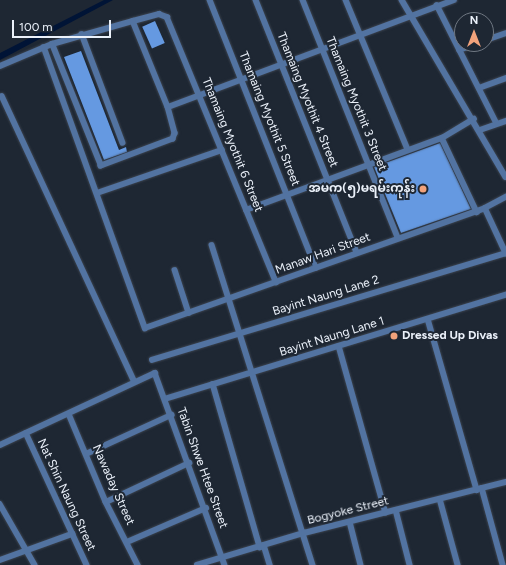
<!DOCTYPE html>
<meta charset="utf-8">
<style>
body{margin:0}
#map{position:relative;width:506px;height:565px;overflow:hidden;background:#1e2733;font-family:Figtree,"Noto Sans Myanmar",sans-serif}
div>[style]{position:absolute}
.water>*{inset:0;background:#001436}
.building>*{inset:0;background:#6599e1;transform-origin:0 0}
.roads{filter:drop-shadow(0 0 1px #3b434f) drop-shadow(0 0 1px #3b434f)}
.street>*{height:5.5px;margin:-2.75px;padding:0 2.75px;transform-origin:2.75px;border-radius:2.75px;background:#5273a1}
.dots>*{width:11px;height:11px;translate:-50% -50%;box-sizing:border-box;border:2px solid #1e2733;border-radius:50%}
span{translate:-50% -50%;white-space:nowrap;text-align:center;line-height:1.15;-webkit-text-stroke:4px #1e2733;paint-order:stroke}
.street-label{font-size:12px;color:#ebf1fa}
.poi-label{font-size:12px;color:#ebf1fa;font-weight:700}
.right{translate:-100% -50%;text-align:right}
.left{translate:0 -50%;text-align:left}
.north{position:absolute;left:454px;top:12px;width:40px;height:40px;box-sizing:border-box;background:#1e2733;border:1px solid #707883;border-radius:50%;rotate:0deg;font-size:11px;font-weight:700;line-height:16px;text-align:center;color:#ebf1fa}
.north::after{content:'';display:block;margin:auto;width:14px;height:18px;background:#f1a27b;clip-path:polygon(50% 0,100% 100%,50% 72%,0 100%)}
.scale{position:absolute;left:12px;top:20px;width:99px;height:18px;box-sizing:border-box;border:2px solid #ebf1fa;border-top:0;padding-left:5px;font-size:12px;line-height:14px;white-space:nowrap;color:#ebf1fa;-webkit-text-stroke:3px #1e2733;paint-order:stroke}
</style>
<div id="map">
<div class="water">
<i style="clip-path:polygon(104px 0,113px 0,0 60px,0 53px)"></i>
</div>
<div class="building">
<i style="left:155px;top:21px;width:24px;height:14px;rotate:66deg"></i>
<i style="clip-path:polygon(81px 51px,119px 150px,126px 147px,127px 152px,104px 160px,64px 57px)"></i>
<i style="clip-path:polygon(440px 143px,471px 209px,401px 233px,374px 167px)"></i>
</div>
<div class="roads">
<div class="street">
<i style="left:210px;top:0;width:288px;rotate:68.4deg"></i>
<i style="left:256px;top:0;width:272px;rotate:68.2deg"></i>
<i style="left:303px;top:0;width:256px;rotate:68.2deg"></i>
<i style="left:346px;top:0;width:162px;rotate:67.5deg"></i>
<i style="left:402px;top:0;width:205px;rotate:59.6deg"></i>
<i style="left:437px;top:5px;width:131px;rotate:63.2deg"></i>
<i style="left:133px;top:21px;width:27px;rotate:-15deg"></i>
<i style="left:159px;top:14px;width:9px;rotate:21deg"></i>
<i style="left:167px;top:17px;width:287px;rotate:67.6deg"></i>
<i style="left:82px;top:34px;width:116px;rotate:69.4deg"></i>
<i style="left:486px;top:40px;width:21px;rotate:-19deg"></i>
<i style="left:44px;top:47px;width:299px;rotate:70.2deg"></i>
<i style="left:145px;top:328px;width:361px;rotate:-19.4deg"></i>
<i style="left:485px;top:208px;width:24px;rotate:-28deg"></i>
<i style="left:459px;top:50px;width:18px;rotate:-19deg"></i>
<i style="left:0;top:66px;width:56px;rotate:-22.9deg"></i>
<i style="left:52px;top:44px;width:84px;rotate:-15.9deg"></i>
<i style="left:133px;top:21px;width:93px;rotate:67.9deg"></i>
<i style="left:168px;top:107px;width:27px;rotate:75deg"></i>
<i style="left:175px;top:133px;width:6px;rotate:108deg"></i>
<i style="left:173px;top:139px;width:77px;rotate:159.4deg"></i>
<i style="left:101px;top:166px;width:131px;rotate:-111.9deg"></i>
<i style="left:479px;top:88px;width:29px;rotate:-20deg"></i>
<i style="left:2px;top:96px;width:314px;rotate:65.1deg"></i>
<i style="left:168px;top:107px;width:305px;rotate:-20.5deg"></i>
<i style="left:480px;top:130px;width:28px;rotate:-19deg"></i>
<i style="left:442px;top:138px;width:82px;rotate:64.7deg"></i>
<i style="left:97px;top:193px;width:132px;rotate:-19deg"></i>
<i style="left:485px;top:208px;width:50px;rotate:65deg"></i>
<i style="left:246px;top:210px;width:209px;rotate:-20.2deg"></i>
<i style="left:442px;top:138px;width:37px;rotate:-31deg"></i>
<i style="left:212px;top:245px;width:336px;rotate:72.5deg"></i>
<i style="left:175px;top:270px;width:45px;rotate:72deg"></i>
<i style="left:428px;top:319px;width:178px;rotate:74deg"></i>
<i style="left:339px;top:346px;width:173px;rotate:74.3deg"></i>
<i style="left:152px;top:360px;width:370px;rotate:-16.8deg"></i>
<i style="left:213px;top:384px;width:170px;rotate:73.9deg"></i>
<i style="left:165px;top:399px;width:357px;rotate:-17deg"></i>
<i style="left:69px;top:414px;width:95px;rotate:67.2deg"></i>
<i style="left:106px;top:502px;width:71px;rotate:63.1deg"></i>
<i style="left:26px;top:433px;width:145px;rotate:65.2deg"></i>
<i style="left:0;top:445px;width:171px;rotate:-24.9deg"></i>
<i style="left:155px;top:373px;width:204px;rotate:70deg"></i>
<i style="left:86px;top:454px;width:94px;rotate:-24.6deg"></i>
<i style="left:482px;top:488px;width:80px;rotate:74.7deg"></i>
<i style="left:440px;top:499px;width:68px;rotate:74.7deg"></i>
<i style="left:106px;top:502px;width:92px;rotate:-25.2deg"></i>
<i style="left:0;top:504px;width:70px;rotate:60.2deg"></i>
<i style="left:396px;top:510px;width:57px;rotate:75.7deg"></i>
<i style="left:350px;top:522px;width:44px;rotate:75.7deg"></i>
<i style="left:127px;top:542px;width:86px;rotate:-23.3deg"></i>
<i style="left:264px;top:545px;width:21px;rotate:73deg"></i>
<i style="left:0;top:560px;width:77px;rotate:-19.9deg"></i>
<i style="left:197px;top:565px;width:112px;rotate:-16.7deg"></i>
<i style="left:304px;top:533px;width:208px;rotate:-14.2deg"></i>
</div>
</div>
<div class="dots">
<i style="left:423px;top:189px;background:#f1a27b"></i>
<i style="left:394px;top:336px;background:#f1a27b"></i>
</div>
<div class="street-label">
<span style="left:307px;top:100px;rotate:68deg">Thamaing Myothit 4 Street</span>
<span style="left:356px;top:104px;rotate:68deg">Thamaing Myothit 3 Street</span>
<span style="left:269px;top:119px;rotate:68deg">Thamaing Myothit 5 Street</span>
<span style="left:232px;top:145px;rotate:68deg">Thamaing Myothit 6 Street</span>
<span style="left:323px;top:254px;rotate:-20deg">Manaw Hari Street</span>
<span style="left:326px;top:296px;rotate:-17deg">Bayint Naung Lane 2</span>
<span style="left:332px;top:337px;rotate:-17deg">Bayint Naung Lane 1</span>
<span style="left:202px;top:468px;rotate:70deg">Tabin Shwe Htee Street</span>
<span style="left:113px;top:485px;rotate:66deg">Nawaday Street</span>
<span style="left:66px;top:495px;rotate:65deg">Nat Shin Naung Street</span>
<span style="left:348px;top:511px;rotate:-14deg">Bogyoke Street</span>
</div>
<div class="poi-label">
<span class="right" style="left:415px;top:189px">အမက(၅)မရမ်းကုန်း</span>
<span class="left" style="left:402px;top:336px">Dressed Up Divas</span>
</div>
<div class="north">N</div>
<div class="scale">100 m</div>
</div>
